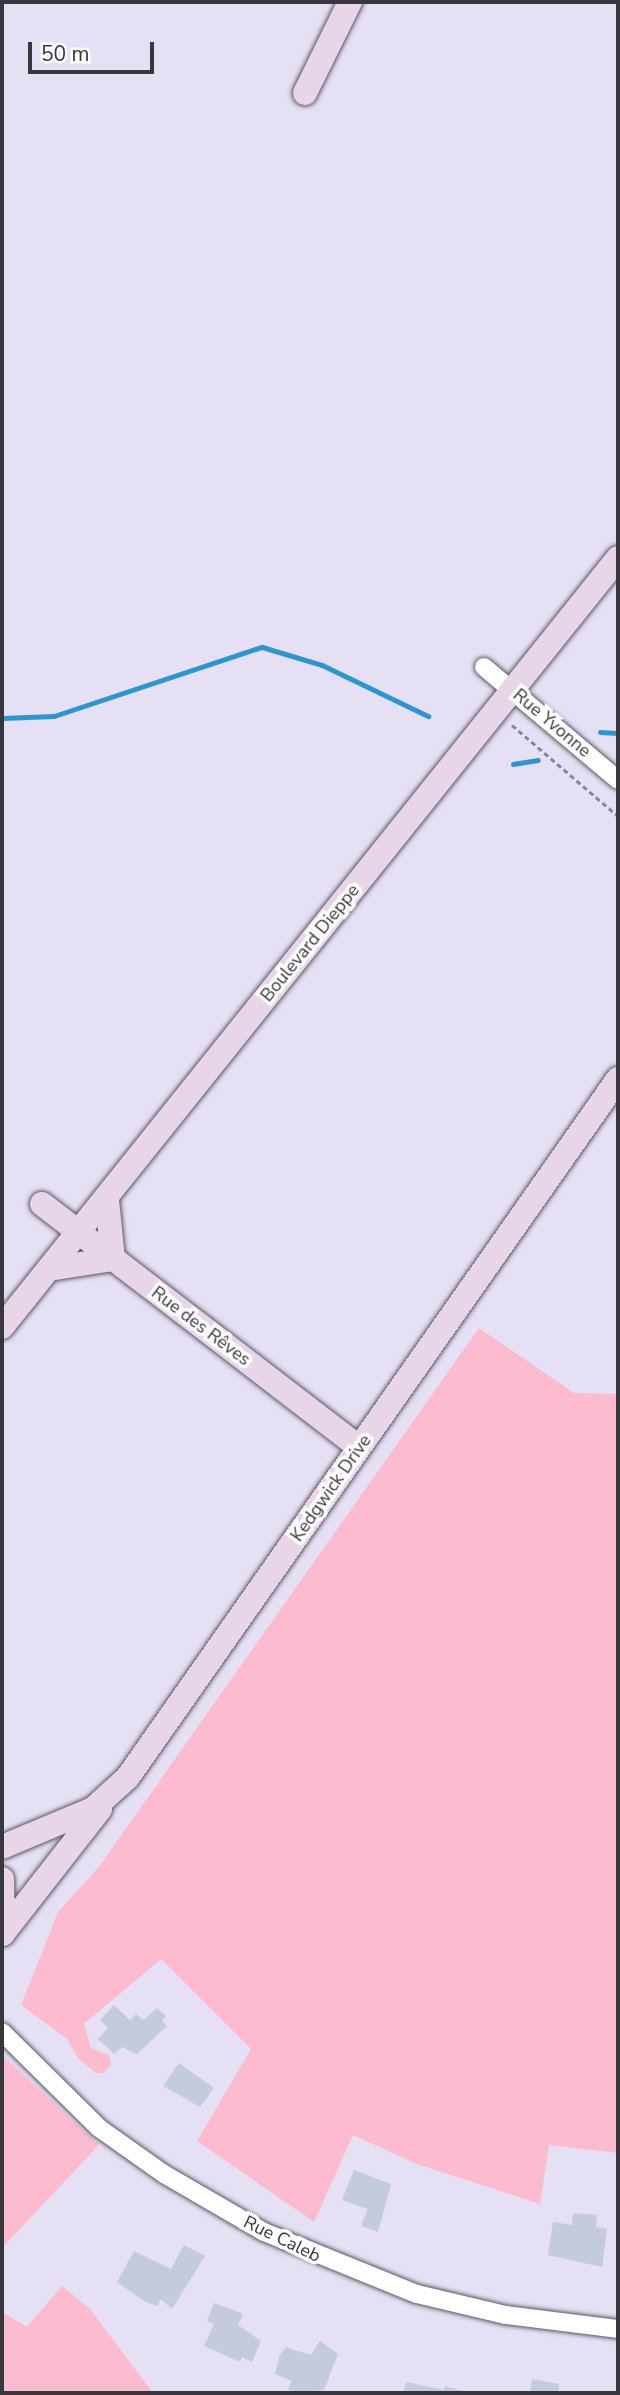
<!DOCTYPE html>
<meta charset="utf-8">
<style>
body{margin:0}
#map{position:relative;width:620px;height:2395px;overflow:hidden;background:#e5e0f3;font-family:"Nunito Sans",sans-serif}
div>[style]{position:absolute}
.green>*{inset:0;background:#fdbbd0}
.stream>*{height:5px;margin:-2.5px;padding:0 2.5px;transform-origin:2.5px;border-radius:2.5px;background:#3095ce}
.building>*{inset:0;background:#c4cbdd}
.path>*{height:2.5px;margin-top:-1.25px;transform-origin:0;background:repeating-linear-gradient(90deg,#8a8693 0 5px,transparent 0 8.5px)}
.roads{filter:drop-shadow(0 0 2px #5d5868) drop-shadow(0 0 2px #5d5868)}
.street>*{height:18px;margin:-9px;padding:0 9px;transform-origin:9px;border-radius:9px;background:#fff}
.secondary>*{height:24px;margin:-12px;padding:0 12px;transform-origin:12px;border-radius:12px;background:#e9d5e8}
span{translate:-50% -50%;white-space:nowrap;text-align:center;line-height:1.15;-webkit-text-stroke:7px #fff;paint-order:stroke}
.street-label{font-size:18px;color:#39373e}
.frame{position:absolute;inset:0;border:4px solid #39373e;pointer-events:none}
.scale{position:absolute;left:28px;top:42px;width:126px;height:32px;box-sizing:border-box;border:4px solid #39373e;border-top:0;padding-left:9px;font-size:21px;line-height:24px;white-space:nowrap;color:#39373e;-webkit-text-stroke:5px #fff;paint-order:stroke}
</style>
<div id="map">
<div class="green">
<i style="clip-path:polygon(479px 1328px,574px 1393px,618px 1394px,618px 2153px,549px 2145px,540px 2204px,414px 2163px,353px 2135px,314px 2222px,197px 2141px,251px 2049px,161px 1959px,84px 2024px,91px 2048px,109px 2055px,111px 2065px,104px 2073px,96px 2073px,78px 2058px,67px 2039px,21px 2005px,58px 1912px,98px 1868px)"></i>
<i style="clip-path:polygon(2px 2055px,99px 2145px,2px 2248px,2px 2054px)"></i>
<i style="clip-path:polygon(62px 2286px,90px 2309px,153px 2393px,2px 2393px,2px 2312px,27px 2327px)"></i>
</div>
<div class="stream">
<i style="left:2px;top:718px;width:52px;rotate:-2.2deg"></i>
<i style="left:54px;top:716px;width:219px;rotate:-18.4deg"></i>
<i style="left:262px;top:647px;width:63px;rotate:16.7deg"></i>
<i style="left:322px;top:665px;width:118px;rotate:25.7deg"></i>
<i style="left:600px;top:732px;width:18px;rotate:3deg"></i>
<i style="left:513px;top:764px;width:25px;rotate:-9deg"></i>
</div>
<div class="building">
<i style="clip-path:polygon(114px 2005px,130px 2020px,136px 2014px,143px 2020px,157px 2008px,166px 2016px,162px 2021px,167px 2026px,137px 2054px,122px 2047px,114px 2054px,98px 2039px,108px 2028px,100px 2020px)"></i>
<i style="clip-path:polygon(179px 2063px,214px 2088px,200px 2107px,163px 2086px)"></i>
<i style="clip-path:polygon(354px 2170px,391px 2184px,378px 2232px,361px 2226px,368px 2209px,342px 2200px)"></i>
<i style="clip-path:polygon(573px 2213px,597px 2215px,596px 2227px,607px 2229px,602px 2267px,548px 2255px,553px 2222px,572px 2225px)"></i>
<i style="clip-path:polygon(184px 2245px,205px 2256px,172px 2309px,161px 2299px,157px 2306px,144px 2301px,117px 2282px,134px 2251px,171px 2269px)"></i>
<i style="clip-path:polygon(214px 2303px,243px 2314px,238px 2325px,261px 2341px,252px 2362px,242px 2357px,240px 2362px,204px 2346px,214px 2324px,207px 2321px)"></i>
<i style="clip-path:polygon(320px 2341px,338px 2354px,324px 2390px,297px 2393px,288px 2389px,292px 2381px,275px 2374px,279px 2357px,286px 2347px,311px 2355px)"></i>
<i style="clip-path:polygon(532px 2379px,559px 2384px,558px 2393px,530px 2393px)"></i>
<i style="clip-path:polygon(406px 2382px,444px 2390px,445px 2386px,470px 2393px,403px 2393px)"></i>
</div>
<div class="path">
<i style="left:512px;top:725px;width:140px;rotate:40.6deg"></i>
</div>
<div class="roads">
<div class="street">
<i style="left:484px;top:667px;width:175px;rotate:40.1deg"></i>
<i style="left:2px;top:2032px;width:136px;rotate:44.7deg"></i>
<i style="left:99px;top:2128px;width:80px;rotate:35.3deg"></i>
<i style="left:164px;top:2174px;width:116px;rotate:30.1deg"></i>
<i style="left:264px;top:2232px;width:165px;rotate:22.1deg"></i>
<i style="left:417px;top:2294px;width:91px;rotate:13.3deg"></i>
<i style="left:506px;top:2315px;width:113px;rotate:7.1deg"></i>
</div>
<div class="secondary">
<i style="left:305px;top:93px;width:102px;rotate:-63.7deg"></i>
<i style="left:42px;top:1204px;width:399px;rotate:37.5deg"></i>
<i style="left:49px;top:1269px;width:65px;rotate:-8.9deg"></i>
<i style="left:113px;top:1259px;width:59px;rotate:-95.8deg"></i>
<i style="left:2px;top:1327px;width:985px;rotate:-51.3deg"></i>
<i style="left:2px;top:1847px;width:99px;rotate:-22.7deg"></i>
<i style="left:93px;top:1809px;width:47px;rotate:-42.4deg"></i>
<i style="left:128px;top:1777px;width:853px;rotate:-54.93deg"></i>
<i style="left:2px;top:1879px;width:55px;rotate:89deg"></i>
<i style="left:4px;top:1932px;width:156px;rotate:-52deg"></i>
</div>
</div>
<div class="street-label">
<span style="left:552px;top:723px;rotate:40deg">Rue Yvonne</span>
<span style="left:310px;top:943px;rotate:-51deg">Boulevard Dieppe</span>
<span style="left:201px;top:1326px;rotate:37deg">Rue des Rêves</span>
<span style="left:331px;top:1488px;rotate:-55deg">Kedgwick Drive</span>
<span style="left:282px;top:2239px;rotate:26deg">Rue Caleb</span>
</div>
<div class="frame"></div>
<div class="scale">50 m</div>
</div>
